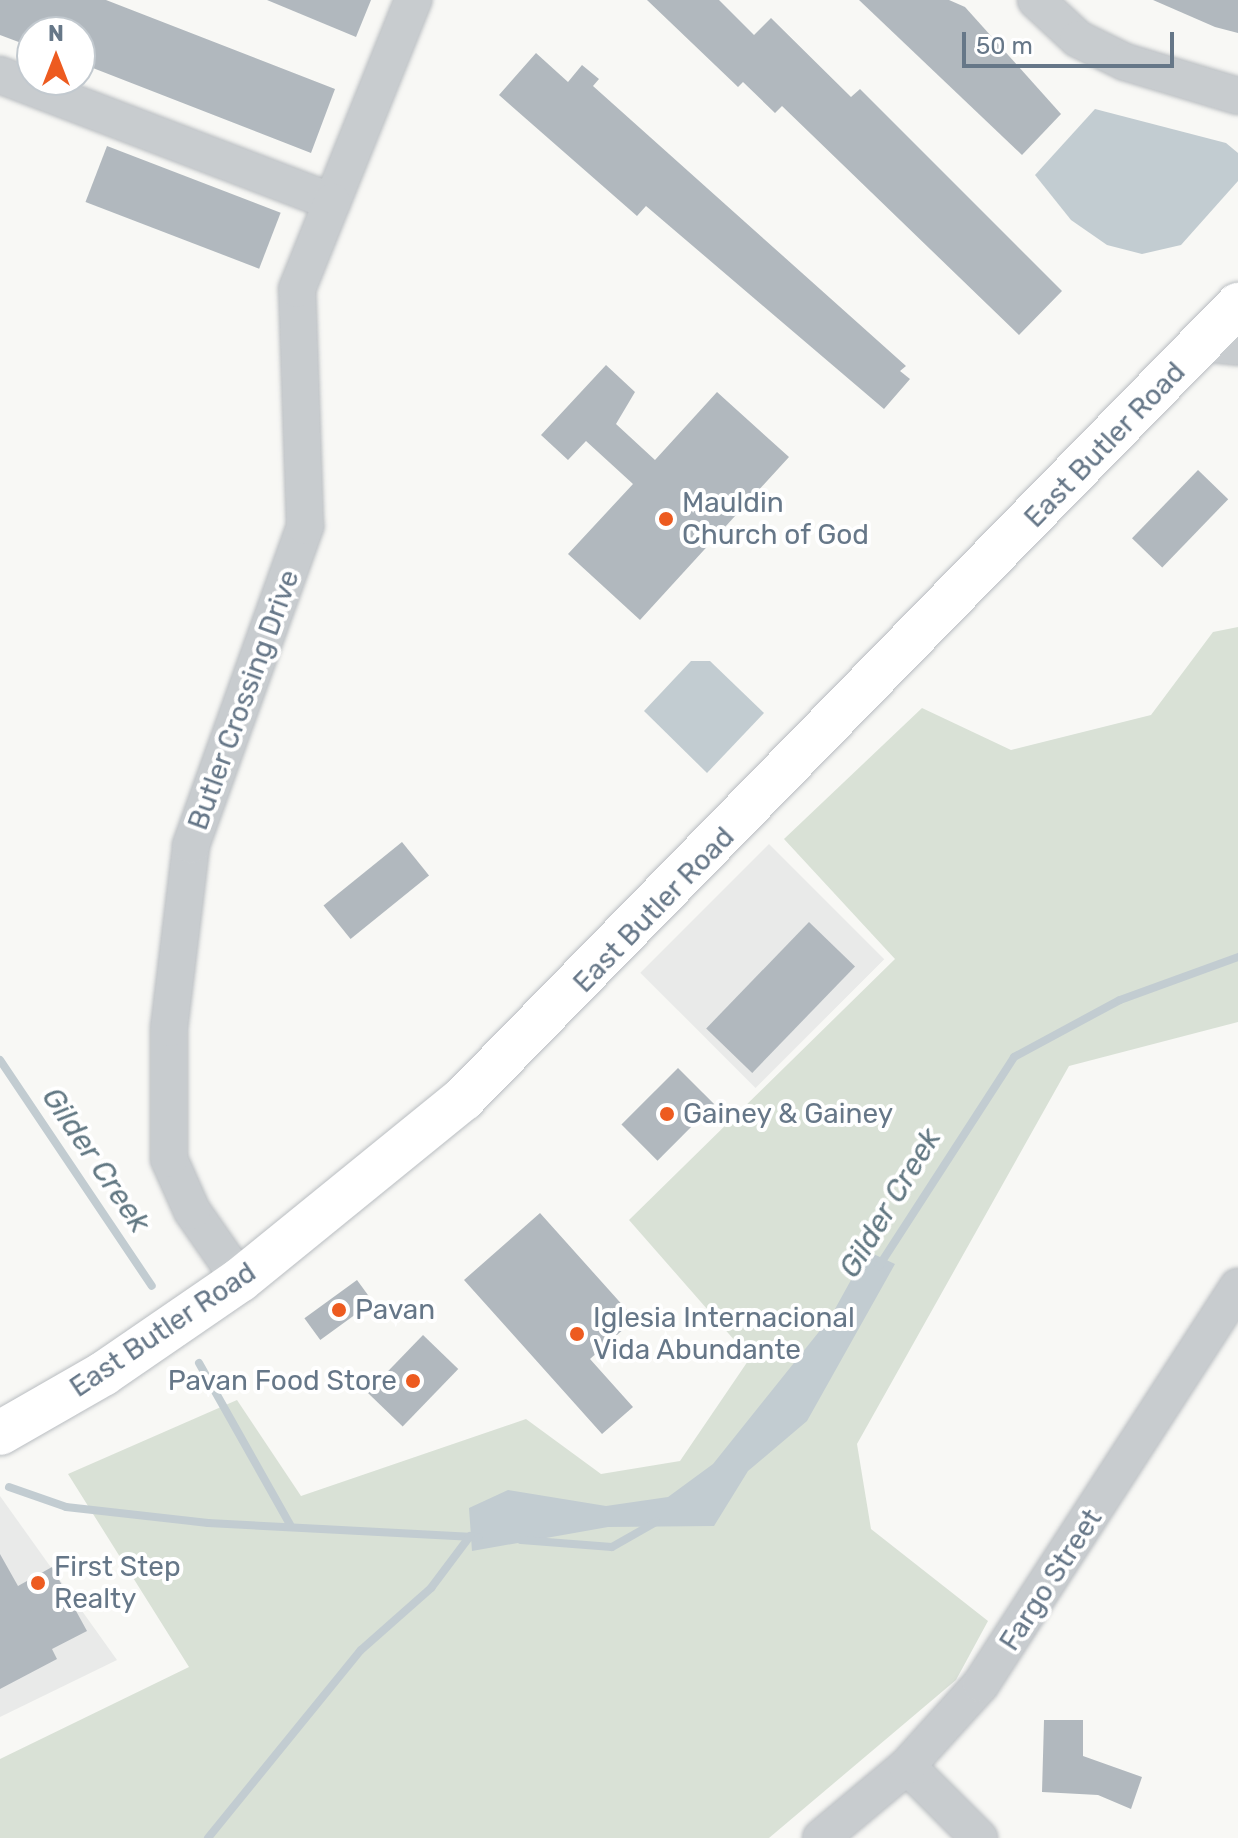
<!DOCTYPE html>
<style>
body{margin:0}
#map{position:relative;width:1238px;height:1838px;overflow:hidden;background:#f8f8f5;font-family:Rubik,sans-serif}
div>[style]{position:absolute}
.built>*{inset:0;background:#e9eae9;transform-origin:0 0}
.green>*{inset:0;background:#d9e1d6}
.water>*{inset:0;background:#c2ccd1}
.stream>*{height:8px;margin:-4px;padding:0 4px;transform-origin:4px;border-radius:4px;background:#c2ccd1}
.building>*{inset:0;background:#b1b8be;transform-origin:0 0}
.roads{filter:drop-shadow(0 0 2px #b9bdc1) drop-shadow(0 0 2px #b9bdc1)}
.minor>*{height:36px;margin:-18px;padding:0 18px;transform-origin:18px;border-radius:18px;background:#c8cccf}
.major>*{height:44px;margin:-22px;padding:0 22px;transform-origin:22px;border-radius:22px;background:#fff}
.dots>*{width:22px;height:22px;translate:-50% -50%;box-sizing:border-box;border:4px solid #fff;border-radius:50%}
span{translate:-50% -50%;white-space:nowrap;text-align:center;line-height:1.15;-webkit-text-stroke:8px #fff;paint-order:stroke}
.street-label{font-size:28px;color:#678}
.poi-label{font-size:28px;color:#678}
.left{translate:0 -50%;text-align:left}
.right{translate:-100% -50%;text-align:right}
.water-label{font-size:30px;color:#627883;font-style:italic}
.north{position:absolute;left:16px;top:16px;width:80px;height:80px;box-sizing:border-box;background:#fff;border:2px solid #c2c9cf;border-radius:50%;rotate:0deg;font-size:22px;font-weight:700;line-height:32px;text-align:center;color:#678}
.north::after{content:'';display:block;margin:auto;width:28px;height:36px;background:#ed5b20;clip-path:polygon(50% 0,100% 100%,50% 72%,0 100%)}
.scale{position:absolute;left:962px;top:32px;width:212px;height:36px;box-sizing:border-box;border:4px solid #678;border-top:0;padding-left:10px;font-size:24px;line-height:28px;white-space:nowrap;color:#678;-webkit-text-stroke:6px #fff;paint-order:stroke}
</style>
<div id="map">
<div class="built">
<i style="left:769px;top:844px;width:163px;height:182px;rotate:45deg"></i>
<i style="clip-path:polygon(0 1496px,117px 1660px,0 1717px)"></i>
</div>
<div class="green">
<i style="clip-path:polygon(1238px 627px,1238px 1022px,1069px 1066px,857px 1444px,871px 1529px,988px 1621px,956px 1680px,769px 1838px,0 1838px,0 1759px,189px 1667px,68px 1474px,237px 1400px,301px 1496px,526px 1419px,601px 1474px,680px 1461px,750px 1358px,629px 1220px,895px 959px,784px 839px,922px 708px,1011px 750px,1151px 715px,1213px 632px)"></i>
</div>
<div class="water">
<i style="clip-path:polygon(1095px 109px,1226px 143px,1238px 153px,1238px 181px,1181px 245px,1142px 254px,1107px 245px,1071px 220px,1035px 175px)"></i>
<i style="clip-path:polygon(691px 661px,710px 661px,764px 713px,707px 773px,644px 711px)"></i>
<i style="clip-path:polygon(867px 1251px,895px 1264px,807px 1421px,748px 1471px,714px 1526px,608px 1527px,472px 1551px,469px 1508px,508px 1490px,606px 1506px,668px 1497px,713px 1464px,830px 1318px)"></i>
</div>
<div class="stream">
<i style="left:0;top:1060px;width:272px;rotate:56.1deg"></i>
<i style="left:879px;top:1266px;width:249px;rotate:-57.1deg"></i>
<i style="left:1014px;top:1057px;width:120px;rotate:-28.3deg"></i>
<i style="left:1120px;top:1000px;width:126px;rotate:-20deg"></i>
<i style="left:199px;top:1363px;width:187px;rotate:60.6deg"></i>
<i style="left:9px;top:1487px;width:60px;rotate:19.3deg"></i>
<i style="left:66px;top:1507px;width:143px;rotate:6.4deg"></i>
<i style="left:208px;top:1523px;width:271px;rotate:3deg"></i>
<i style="left:521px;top:1540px;width:91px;rotate:4.4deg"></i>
<i style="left:612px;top:1547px;width:51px;rotate:-29.6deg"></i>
<i style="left:208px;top:1838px;width:242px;rotate:-50.9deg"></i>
<i style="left:361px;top:1650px;width:94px;rotate:-41.5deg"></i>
<i style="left:431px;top:1588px;width:65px;rotate:-53.1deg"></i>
</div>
<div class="building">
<i style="clip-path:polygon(0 0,106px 0,335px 89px,311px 153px,80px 63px,80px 32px,32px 32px,32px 47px,0 35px)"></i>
<i style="clip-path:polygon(267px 0,371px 0,356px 37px)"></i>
<i style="clip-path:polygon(647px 0,719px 0,754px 35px,771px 18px,851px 97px,860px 89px,1062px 291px,1019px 335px,782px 106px,775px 113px,743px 82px,738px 87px)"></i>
<i style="clip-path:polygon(859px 0,949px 0,965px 7px,1061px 114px,1022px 155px)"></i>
<i style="clip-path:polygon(1153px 0,1238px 0,1238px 33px,1215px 27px)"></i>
<i style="clip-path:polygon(536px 53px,568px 82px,582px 65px,599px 79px,593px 86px,906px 366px,900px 371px,910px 379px,884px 409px,646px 206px,637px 216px,499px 95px)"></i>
<i style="left:107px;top:146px;width:186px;height:60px;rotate:21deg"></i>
<i style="clip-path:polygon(606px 365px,635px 392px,616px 424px,655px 460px,717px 392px,789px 457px,640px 620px,568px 554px,633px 484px,586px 441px,568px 460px,541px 435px)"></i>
<i style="left:1198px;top:470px;width:42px;height:95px;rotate:44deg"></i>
<i style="left:402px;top:842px;width:43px;height:101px;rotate:51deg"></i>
<i style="left:809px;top:922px;width:64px;height:148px;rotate:44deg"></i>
<i style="left:678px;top:1068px;width:51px;height:80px;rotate:45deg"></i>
<i style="clip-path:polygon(540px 1213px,635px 1319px,590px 1359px,633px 1407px,602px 1434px,464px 1280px)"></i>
<i style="left:357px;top:1280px;width:27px;height:65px;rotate:54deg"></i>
<i style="left:423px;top:1335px;width:49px;height:80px;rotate:44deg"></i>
<i style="clip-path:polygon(0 1554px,18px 1586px,52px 1567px,87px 1631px,52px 1649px,57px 1659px,0 1689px)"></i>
<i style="clip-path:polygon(1044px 1720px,1083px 1720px,1083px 1756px,1142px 1777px,1131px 1809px,1098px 1795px,1042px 1792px)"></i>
</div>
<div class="roads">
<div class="minor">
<i style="left:1036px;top:0;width:57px;rotate:42.9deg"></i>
<i style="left:1078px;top:39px;width:52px;rotate:26.1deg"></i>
<i style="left:1125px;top:62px;width:118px;rotate:16.7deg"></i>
<i style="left:0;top:75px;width:355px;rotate:20.9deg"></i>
<i style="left:332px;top:202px;width:218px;rotate:-68.1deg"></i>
<i style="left:1202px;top:343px;width:36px;rotate:6deg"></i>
<i style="left:240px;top:1280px;width:84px;rotate:-124.8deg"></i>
<i style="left:192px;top:1211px;width:57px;rotate:-113.9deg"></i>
<i style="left:169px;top:1159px;width:131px;rotate:-90deg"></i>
<i style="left:169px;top:1028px;width:184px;rotate:-83.1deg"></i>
<i style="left:191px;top:845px;width:339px;rotate:-70.3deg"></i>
<i style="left:305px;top:526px;width:237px;rotate:-91.9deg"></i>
<i style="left:297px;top:289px;width:94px;rotate:-68.1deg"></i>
<i style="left:907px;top:1766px;width:102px;rotate:45deg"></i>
<i style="left:821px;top:1838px;width:112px;rotate:-39.9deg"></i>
<i style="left:907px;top:1766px;width:110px;rotate:-47.9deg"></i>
<i style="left:981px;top:1684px;width:473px;rotate:-57.1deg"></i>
</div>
<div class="major">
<i style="left:0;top:1433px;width:119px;rotate:-29.8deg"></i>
<i style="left:103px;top:1374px;width:166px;rotate:-34.5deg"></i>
<i style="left:240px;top:1280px;width:287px;rotate:-39.1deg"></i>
<i style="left:463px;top:1099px;width:1110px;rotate:-45.69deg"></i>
</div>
</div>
<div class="dots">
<i style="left:666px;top:519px;background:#ed5b20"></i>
<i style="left:667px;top:1114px;background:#ed5b20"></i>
<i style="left:339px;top:1310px;background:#ed5b20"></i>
<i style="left:577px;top:1334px;background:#ed5b20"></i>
<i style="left:413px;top:1381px;background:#ed5b20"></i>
<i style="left:38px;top:1583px;background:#ed5b20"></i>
</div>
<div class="street-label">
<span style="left:1105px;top:445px;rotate:-46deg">East Butler Road</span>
<span style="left:244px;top:700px;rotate:-70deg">Butler Crossing Drive</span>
<span style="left:654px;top:910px;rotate:-46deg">East Butler Road</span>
<span style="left:163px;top:1330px;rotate:-34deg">East Butler Road</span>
<span style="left:1051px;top:1580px;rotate:-57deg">Fargo Street</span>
</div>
<div class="poi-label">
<span class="left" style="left:682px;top:519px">Mauldin<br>Church of God</span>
<span class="left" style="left:683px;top:1114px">Gainey &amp; Gainey</span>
<span class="left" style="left:355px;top:1310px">Pavan</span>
<span class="left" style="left:593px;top:1334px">Iglesia Internacional<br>Vida Abundante</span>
<span class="right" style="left:397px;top:1381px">Pavan Food Store</span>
<span class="left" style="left:54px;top:1583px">First Step<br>Realty</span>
</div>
<div class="water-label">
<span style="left:96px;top:1160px;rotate:56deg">Gilder Creek</span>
<span style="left:890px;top:1203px;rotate:-59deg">Gilder Creek</span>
</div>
<div class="north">N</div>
<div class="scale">50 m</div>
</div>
